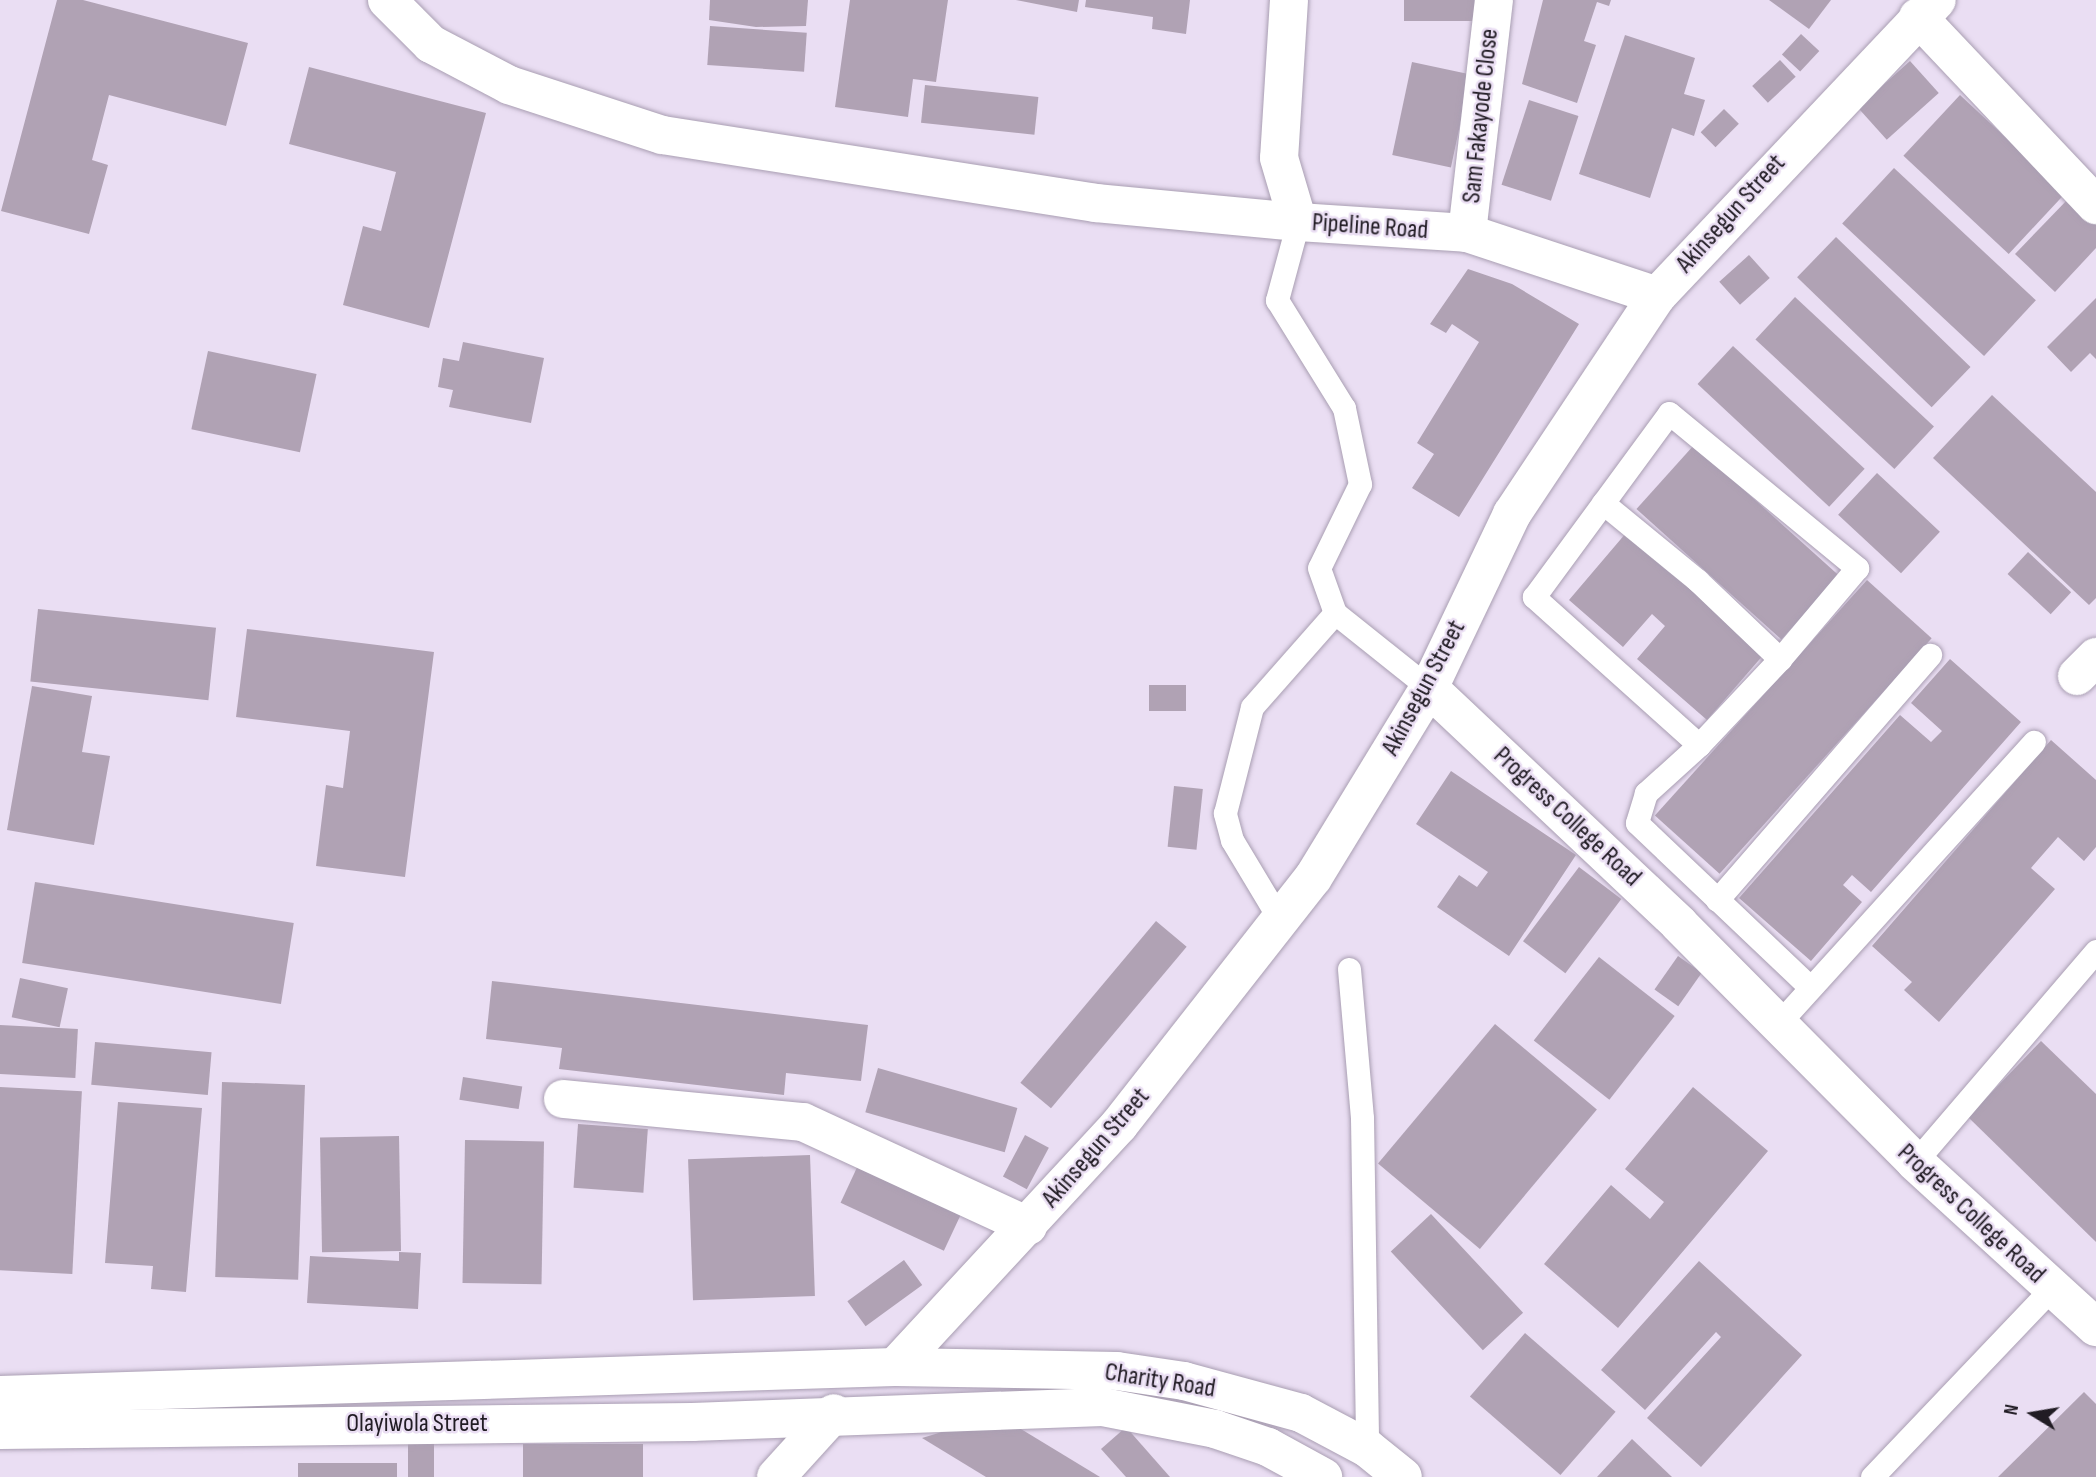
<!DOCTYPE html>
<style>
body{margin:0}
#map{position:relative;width:2096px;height:1477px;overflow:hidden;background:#eadef3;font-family:"Sofia Sans Condensed",sans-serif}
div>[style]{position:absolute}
.building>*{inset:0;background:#b0a2b4;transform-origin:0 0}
.roads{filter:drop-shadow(0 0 2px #a99eb2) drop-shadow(0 0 2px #a99eb2)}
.service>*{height:23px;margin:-11.5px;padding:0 11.5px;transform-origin:11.5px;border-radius:11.5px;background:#fff}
.minor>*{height:38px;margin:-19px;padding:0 19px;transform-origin:19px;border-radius:19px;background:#fff}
.tertiary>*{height:38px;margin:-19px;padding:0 19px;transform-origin:19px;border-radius:19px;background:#fff}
span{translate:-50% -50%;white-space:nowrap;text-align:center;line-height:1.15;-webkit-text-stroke:5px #eadef3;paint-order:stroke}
.street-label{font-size:26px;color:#211c24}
.north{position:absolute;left:1998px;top:1379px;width:70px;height:70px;-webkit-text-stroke:5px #eadef3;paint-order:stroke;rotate:281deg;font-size:19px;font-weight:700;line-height:28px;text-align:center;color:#211c24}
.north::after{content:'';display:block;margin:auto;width:24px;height:32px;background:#211c24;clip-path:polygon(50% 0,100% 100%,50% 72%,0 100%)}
</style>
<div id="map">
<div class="building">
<i style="clip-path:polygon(57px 0,83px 0,248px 43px,226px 126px,109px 95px,92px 160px,108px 165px,89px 234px,1px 211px)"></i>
<i style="clip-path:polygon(710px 0,808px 0,806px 26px,756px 27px,709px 20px)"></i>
<i style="clip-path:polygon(850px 0,948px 0,936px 82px,913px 79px,908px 117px,835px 107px)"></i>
<i style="clip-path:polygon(1016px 0,1079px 0,1077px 12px)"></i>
<i style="clip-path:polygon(1086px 0,1190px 0,1186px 34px,1152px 29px,1153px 17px,1085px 7px)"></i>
<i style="left:1404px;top:0;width:71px;height:21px"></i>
<i style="clip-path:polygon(1543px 0,1611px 0,1609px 6px,1597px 2px,1584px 41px,1596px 45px,1577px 103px,1522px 84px)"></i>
<i style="clip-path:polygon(1769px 0,1831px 0,1809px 29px)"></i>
<i style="left:710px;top:26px;width:97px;height:39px;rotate:4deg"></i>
<i style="left:1801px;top:34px;width:25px;height:28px;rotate:43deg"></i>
<i style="clip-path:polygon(1625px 35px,1695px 58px,1684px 94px,1705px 100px,1694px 136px,1672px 128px,1650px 198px,1579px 174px)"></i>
<i style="left:1780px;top:60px;width:23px;height:38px;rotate:47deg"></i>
<i style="left:1910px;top:61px;width:43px;height:70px;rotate:48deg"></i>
<i style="left:1412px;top:62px;width:60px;height:95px;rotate:12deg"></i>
<i style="clip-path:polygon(309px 67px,486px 113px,429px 328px,343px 305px,363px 226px,381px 231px,396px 172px,289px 144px)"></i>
<i style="left:925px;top:85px;width:114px;height:38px;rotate:6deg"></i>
<i style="left:1960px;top:95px;width:144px;height:83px;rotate:43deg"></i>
<i style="left:1529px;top:100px;width:52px;height:89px;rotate:18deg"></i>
<i style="left:1724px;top:109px;width:21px;height:33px;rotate:45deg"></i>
<i style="left:1894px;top:168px;width:194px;height:76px;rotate:43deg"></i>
<i style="clip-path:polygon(2069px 198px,2096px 223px,2096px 248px,2055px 292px,2015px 254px)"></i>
<i style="left:1836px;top:237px;width:187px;height:56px;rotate:44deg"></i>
<i style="left:1749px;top:255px;width:31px;height:40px;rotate:48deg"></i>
<i style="clip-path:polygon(1468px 269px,1512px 284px,1579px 324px,1459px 517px,1412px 488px,1434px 454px,1417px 443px,1479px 342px,1452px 324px,1446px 333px,1430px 324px)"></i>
<i style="left:1795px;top:297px;width:190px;height:58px;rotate:43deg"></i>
<i style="clip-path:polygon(2096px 298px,2096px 359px,2090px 353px,2071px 372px,2047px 347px)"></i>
<i style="clip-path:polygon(463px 342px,544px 358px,531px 423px,449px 407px,453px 390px,438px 387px,443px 358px,459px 361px)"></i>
<i style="left:1733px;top:346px;width:180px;height:52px;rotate:43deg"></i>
<i style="left:208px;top:351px;width:111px;height:80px;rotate:12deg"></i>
<i style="clip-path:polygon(1992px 395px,2096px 492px,2096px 598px,2089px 605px,1933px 458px)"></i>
<i style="left:1694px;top:445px;width:195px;height:86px;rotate:42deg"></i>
<i style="left:1877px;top:473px;width:86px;height:57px;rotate:43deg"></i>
<i style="clip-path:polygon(1626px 533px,1765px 653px,1707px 720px,1637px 659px,1665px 626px,1652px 614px,1623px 647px,1569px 600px)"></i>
<i style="left:2028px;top:552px;width:59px;height:30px;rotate:43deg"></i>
<i style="left:1867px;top:580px;width:87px;height:317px;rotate:42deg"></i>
<i style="left:38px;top:609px;width:179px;height:73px;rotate:6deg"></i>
<i style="clip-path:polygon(247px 629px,434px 652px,405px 877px,316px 866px,326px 785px,343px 788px,350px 731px,236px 717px)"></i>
<i style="clip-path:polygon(1950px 659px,2021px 722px,1871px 892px,1852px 875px,1843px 885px,1862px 902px,1811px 961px,1739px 898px,1900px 715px,1931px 742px,1942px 731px,1911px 703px)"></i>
<i style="left:1149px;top:685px;width:37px;height:26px"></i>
<i style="clip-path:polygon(32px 686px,92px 696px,82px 752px,110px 756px,94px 845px,7px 830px)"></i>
<i style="clip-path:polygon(2051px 740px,2096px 780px,2096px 847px,2084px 861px,2058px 837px,2031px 868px,2055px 889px,1939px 1022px,1904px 990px,1912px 982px,1872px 946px)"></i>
<i style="clip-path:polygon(1451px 771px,1576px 855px,1509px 956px,1437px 907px,1459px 875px,1477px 887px,1488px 872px,1416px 824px)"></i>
<i style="left:1174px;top:786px;width:29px;height:61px;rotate:6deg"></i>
<i style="left:1579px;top:867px;width:53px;height:93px;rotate:37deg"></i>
<i style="left:35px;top:882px;width:262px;height:82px;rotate:9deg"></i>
<i style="left:1156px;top:921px;width:40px;height:211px;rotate:40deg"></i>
<i style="left:1678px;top:956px;width:29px;height:41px;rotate:35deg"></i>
<i style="left:1599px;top:957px;width:96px;height:106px;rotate:38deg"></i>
<i style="left:20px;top:978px;width:49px;height:40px;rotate:12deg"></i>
<i style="clip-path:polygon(492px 981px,868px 1025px,861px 1081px,786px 1073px,784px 1095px,559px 1069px,562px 1048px,486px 1039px)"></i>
<i style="left:1495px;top:1024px;width:133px;height:182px;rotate:40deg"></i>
<i style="left:0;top:1025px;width:78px;height:49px;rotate:3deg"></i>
<i style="clip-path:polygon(2041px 1041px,2096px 1094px,2096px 1242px,1968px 1117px)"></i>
<i style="left:95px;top:1042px;width:117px;height:43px;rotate:5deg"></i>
<i style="left:878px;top:1068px;width:145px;height:46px;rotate:16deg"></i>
<i style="left:463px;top:1077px;width:60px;height:23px;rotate:9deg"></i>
<i style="left:222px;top:1082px;width:83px;height:195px;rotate:2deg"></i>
<i style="left:0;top:1087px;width:82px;height:183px;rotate:3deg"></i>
<i style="clip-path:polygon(1693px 1087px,1768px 1151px,1618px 1328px,1544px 1264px,1611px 1185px,1650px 1219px,1664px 1202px,1625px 1169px)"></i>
<i style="clip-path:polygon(118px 1102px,202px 1108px,186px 1292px,151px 1289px,153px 1266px,105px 1263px)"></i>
<i style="left:578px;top:1124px;width:70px;height:64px;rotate:4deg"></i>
<i style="left:1025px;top:1135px;width:27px;height:47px;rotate:28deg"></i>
<i style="left:399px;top:1136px;width:115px;height:79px;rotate:89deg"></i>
<i style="left:465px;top:1140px;width:79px;height:143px;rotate:1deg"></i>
<i style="left:810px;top:1155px;width:141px;height:122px;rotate:88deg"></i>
<i style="left:860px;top:1161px;width:114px;height:46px;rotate:25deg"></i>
<i style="left:1431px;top:1214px;width:135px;height:55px;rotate:47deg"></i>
<i style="clip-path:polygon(399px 1252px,421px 1253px,418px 1309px,307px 1303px,310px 1256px,399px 1261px)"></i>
<i style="left:904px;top:1260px;width:31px;height:70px;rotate:54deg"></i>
<i style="clip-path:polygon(1699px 1261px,1802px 1355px,1701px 1467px,1647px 1418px,1721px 1337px,1716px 1332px,1645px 1410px,1601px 1370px)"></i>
<i style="left:1525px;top:1333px;width:120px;height:84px;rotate:41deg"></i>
<i style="clip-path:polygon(2084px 1392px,2096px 1404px,2096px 1477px,1998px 1477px)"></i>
<i style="clip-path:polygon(998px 1415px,1100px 1477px,986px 1477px,922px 1438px)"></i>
<i style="clip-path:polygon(1126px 1427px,1170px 1477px,1126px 1477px,1101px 1449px)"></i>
<i style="left:408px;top:1432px;width:26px;height:45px"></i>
<i style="clip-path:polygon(1632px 1439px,1672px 1477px,1597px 1477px)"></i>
<i style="left:643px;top:1444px;width:33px;height:120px;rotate:90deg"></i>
<i style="left:397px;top:1463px;width:14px;height:99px;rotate:90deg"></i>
</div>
<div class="roads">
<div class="service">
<i style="left:1298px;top:222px;width:81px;rotate:105.1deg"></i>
<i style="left:1277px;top:300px;width:127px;rotate:58.2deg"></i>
<i style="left:1344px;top:408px;width:78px;rotate:78.1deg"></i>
<i style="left:1360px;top:484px;width:93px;rotate:116deg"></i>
<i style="left:1319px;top:568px;width:48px;rotate:70.4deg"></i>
<i style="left:1335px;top:613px;width:120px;rotate:38.6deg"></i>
<i style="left:1603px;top:503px;width:122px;rotate:39.3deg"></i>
<i style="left:1697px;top:580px;width:115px;rotate:43.6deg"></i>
<i style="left:1699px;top:745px;width:222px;rotate:-138.1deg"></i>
<i style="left:1534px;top:597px;width:228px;rotate:-53.7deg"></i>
<i style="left:1669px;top:413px;width:244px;rotate:39.5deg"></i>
<i style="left:1857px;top:568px;width:119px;rotate:130.2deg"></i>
<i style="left:1780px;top:659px;width:118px;rotate:133.3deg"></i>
<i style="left:1699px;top:745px;width:72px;rotate:137.8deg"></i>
<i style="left:1646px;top:793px;width:31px;rotate:107deg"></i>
<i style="left:1637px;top:823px;width:238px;rotate:43.5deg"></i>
<i style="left:1717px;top:900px;width:325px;rotate:-49deg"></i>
<i style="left:1280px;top:920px;width:93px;rotate:-121deg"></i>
<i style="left:1232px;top:840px;width:28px;rotate:-105deg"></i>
<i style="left:1225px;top:813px;width:109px;rotate:-75.7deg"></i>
<i style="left:1252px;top:707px;width:125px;rotate:-48.6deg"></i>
<i style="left:1349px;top:969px;width:150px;rotate:85deg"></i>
<i style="left:1362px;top:1118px;width:330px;rotate:89.1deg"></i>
<i style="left:1778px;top:1024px;width:381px;rotate:-47.8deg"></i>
<i style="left:1915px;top:1162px;width:278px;rotate:-49.4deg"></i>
<i style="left:1872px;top:1477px;width:260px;rotate:-46.4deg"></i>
</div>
<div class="minor">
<i style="left:387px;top:0;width:62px;rotate:45deg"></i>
<i style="left:431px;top:44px;width:88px;rotate:27.7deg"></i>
<i style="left:509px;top:85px;width:161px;rotate:18.1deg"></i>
<i style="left:662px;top:135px;width:439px;rotate:8.9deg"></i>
<i style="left:1096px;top:203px;width:203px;rotate:5.4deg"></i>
<i style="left:1289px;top:0;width:158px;rotate:93.6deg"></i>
<i style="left:1279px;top:158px;width:67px;rotate:73.5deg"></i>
<i style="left:1298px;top:222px;width:169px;rotate:3.7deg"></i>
<i style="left:1467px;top:233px;width:200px;rotate:18.3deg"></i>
<i style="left:1918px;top:17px;width:259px;rotate:46.6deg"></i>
<i style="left:1467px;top:233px;width:235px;rotate:-83.4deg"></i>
<i style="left:2077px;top:676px;width:27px;rotate:-45deg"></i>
<i style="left:1429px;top:688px;width:344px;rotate:43.3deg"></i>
<i style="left:1679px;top:924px;width:335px;rotate:45.2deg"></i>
<i style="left:1915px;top:1162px;width:245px;rotate:42.4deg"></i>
<i style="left:563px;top:1099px;width:241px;rotate:5.5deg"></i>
<i style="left:803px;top:1122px;width:248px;rotate:24.8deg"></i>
<i style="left:895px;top:1367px;width:330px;rotate:-47.2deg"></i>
<i style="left:1119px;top:1125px;width:314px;rotate:-51.9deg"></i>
<i style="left:1313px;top:878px;width:223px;rotate:-58.6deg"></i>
<i style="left:1429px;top:688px;width:193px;rotate:-64.5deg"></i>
<i style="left:1512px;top:514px;width:262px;rotate:-56.4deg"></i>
<i style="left:1657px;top:296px;width:407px;rotate:-46.6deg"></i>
</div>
<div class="tertiary">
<i style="left:0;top:1395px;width:895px;rotate:-1.79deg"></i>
<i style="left:895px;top:1367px;width:222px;rotate:1deg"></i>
<i style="left:1117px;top:1371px;width:68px;rotate:8.5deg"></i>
<i style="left:1184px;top:1381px;width:121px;rotate:15.3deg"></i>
<i style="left:1301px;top:1413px;width:75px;rotate:27.9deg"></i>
<i style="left:1367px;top:1448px;width:46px;rotate:38.9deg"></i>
<i style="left:0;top:1430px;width:692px;rotate:-0.66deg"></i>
<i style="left:692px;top:1422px;width:411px;rotate:-2.1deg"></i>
<i style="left:1103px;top:1407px;width:114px;rotate:11.1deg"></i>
<i style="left:1215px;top:1429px;width:56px;rotate:18.8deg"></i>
<i style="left:1268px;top:1447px;width:63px;rotate:28.6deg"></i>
<i style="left:776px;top:1477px;width:86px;rotate:-47.8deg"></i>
</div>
</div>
<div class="street-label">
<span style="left:1481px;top:116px;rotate:-84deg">Sam Fakayode Close</span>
<span style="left:1731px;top:214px;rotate:-48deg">Akinsegun Street</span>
<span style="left:1370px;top:227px;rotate:4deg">Pipeline Road</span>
<span style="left:1424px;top:688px;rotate:-62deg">Akinsegun Street</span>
<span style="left:1567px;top:817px;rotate:43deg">Progress College Road</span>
<span style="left:1096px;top:1148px;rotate:-49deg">Akinsegun Street</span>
<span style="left:1971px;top:1214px;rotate:43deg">Progress College Road</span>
<span style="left:1160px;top:1381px;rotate:9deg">Charity Road</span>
<span style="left:417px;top:1424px">Olayiwola Street</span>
</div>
<div class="north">N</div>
</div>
